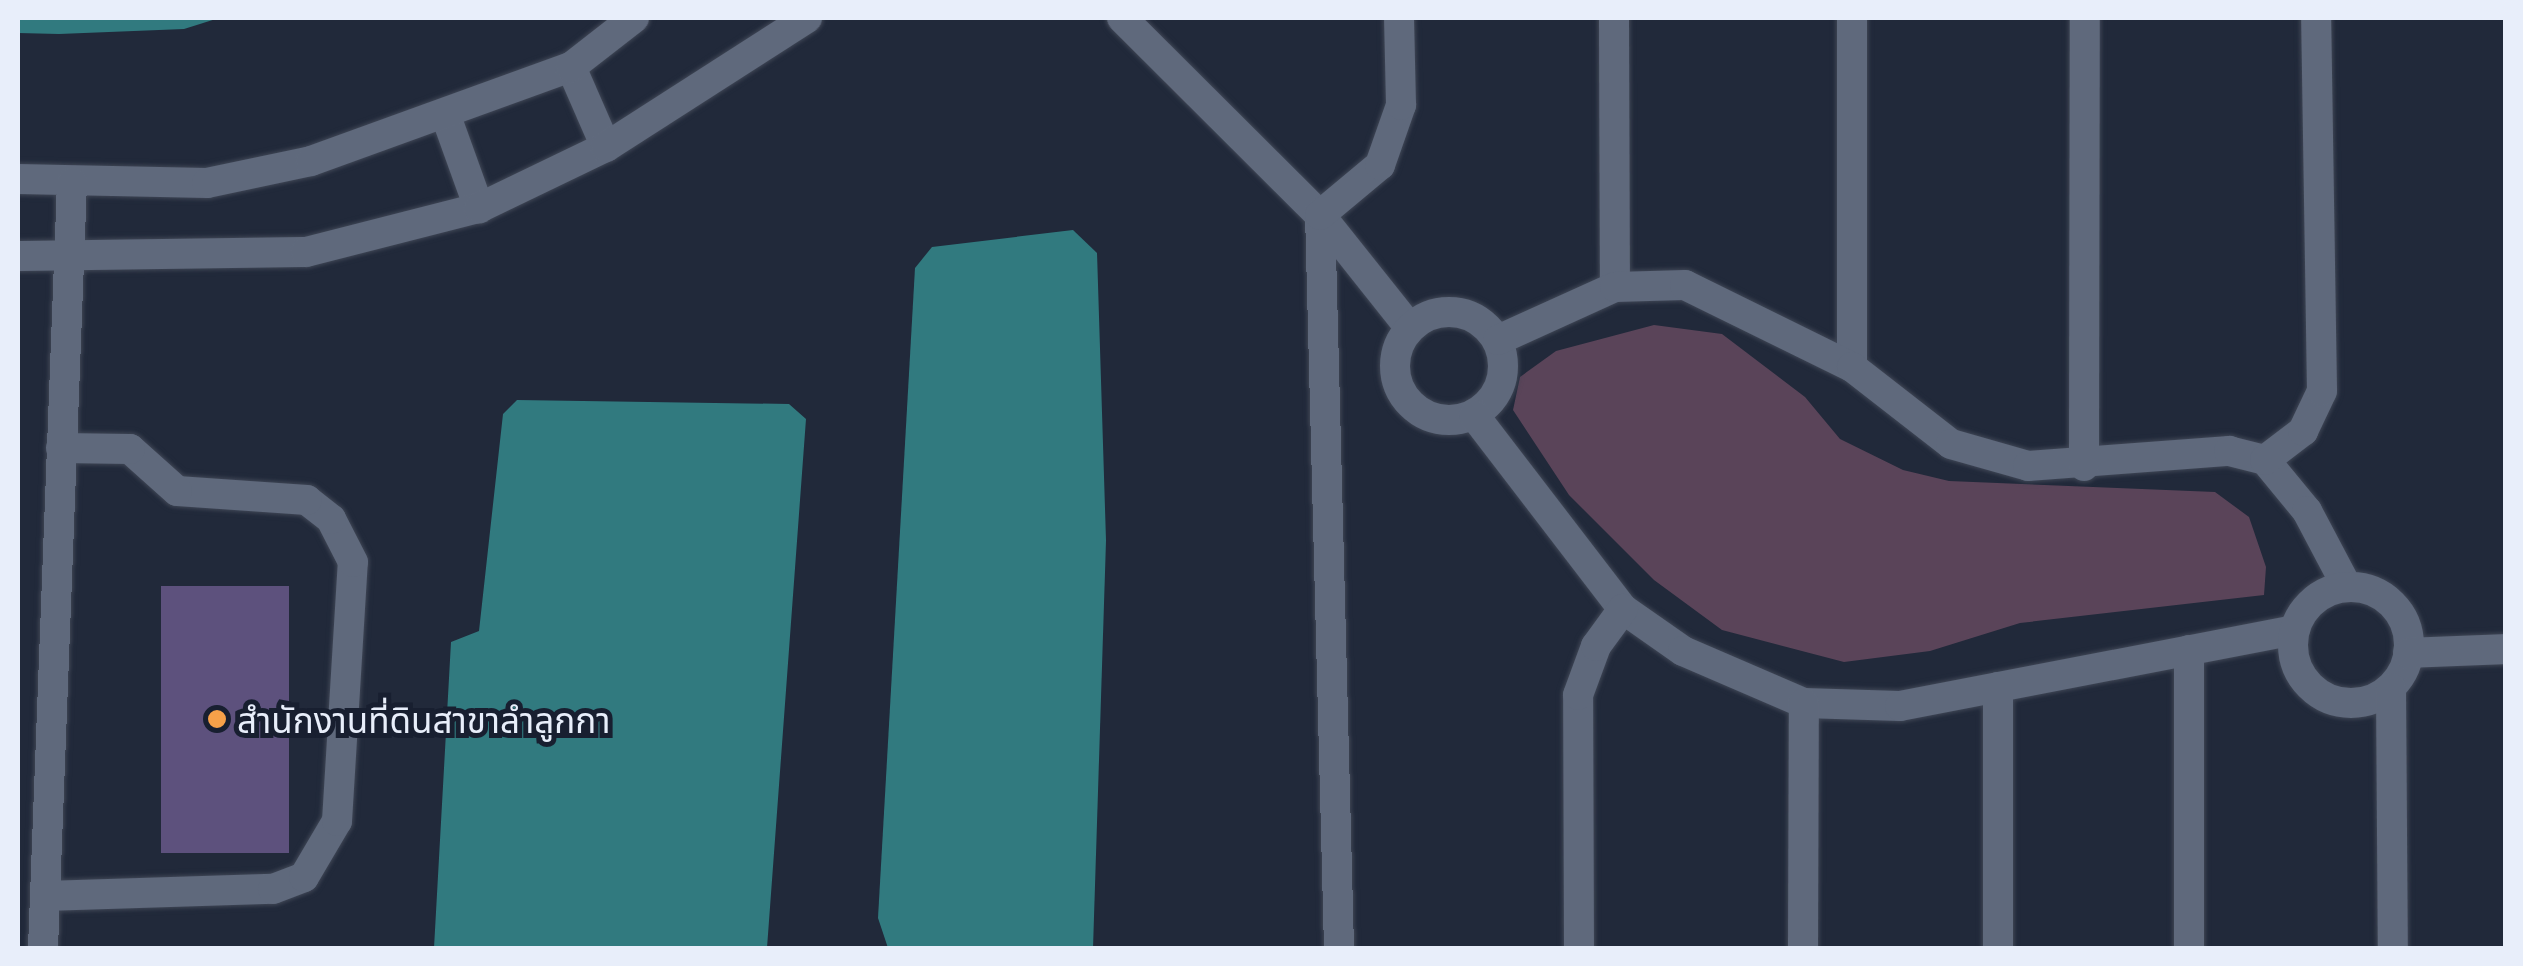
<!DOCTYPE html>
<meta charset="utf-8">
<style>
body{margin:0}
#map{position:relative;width:2523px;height:966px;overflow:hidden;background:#21293a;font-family:Lato,"Noto Sans Thai",sans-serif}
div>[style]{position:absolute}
.green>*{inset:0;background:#5a4459}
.water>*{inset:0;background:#317a7f}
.building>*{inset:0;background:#5d517d;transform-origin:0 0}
.roads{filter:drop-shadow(0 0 2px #3f4655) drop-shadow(0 0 2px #3f4655)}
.minor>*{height:30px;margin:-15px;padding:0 15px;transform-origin:15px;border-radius:15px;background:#5f697c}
.minor>.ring{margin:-15px;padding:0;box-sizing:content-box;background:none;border:30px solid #5f697c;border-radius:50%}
.dots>*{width:28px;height:28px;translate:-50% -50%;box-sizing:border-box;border:5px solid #181f30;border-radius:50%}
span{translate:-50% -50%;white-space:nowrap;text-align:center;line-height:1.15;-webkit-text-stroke:10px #181f30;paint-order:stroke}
.poi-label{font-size:35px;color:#e8eefa}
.left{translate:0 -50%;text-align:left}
.frame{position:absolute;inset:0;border:20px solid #e8eefa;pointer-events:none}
</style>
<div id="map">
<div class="green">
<i style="clip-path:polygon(1654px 325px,1722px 334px,1805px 397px,1840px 439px,1903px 470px,1949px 481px,2215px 492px,2249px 517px,2266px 567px,2264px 595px,2020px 623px,1930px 651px,1844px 662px,1722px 630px,1654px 580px,1569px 495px,1513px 410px,1520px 377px,1556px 351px)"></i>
</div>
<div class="water">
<i style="clip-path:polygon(18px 18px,219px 18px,184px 29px,59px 34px,18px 33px)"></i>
<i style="clip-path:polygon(1073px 230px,1097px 253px,1106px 541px,1093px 948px,888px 948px,878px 918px,915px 268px,932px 247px)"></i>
<i style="clip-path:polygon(517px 400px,789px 404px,806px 419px,767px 948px,434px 948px,451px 642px,479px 631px,503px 414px)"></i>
</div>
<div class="building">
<i style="left:161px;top:586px;width:128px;height:267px"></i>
</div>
<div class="roads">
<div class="minor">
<i style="left:1122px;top:18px;width:279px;rotate:44.9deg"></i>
<i style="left:1320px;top:215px;width:144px;rotate:51.5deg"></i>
<i style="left:1614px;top:18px;width:269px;rotate:89.8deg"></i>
<i style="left:1852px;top:18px;width:349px;rotate:90deg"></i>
<i style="left:571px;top:67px;width:87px;rotate:66.4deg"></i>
<i style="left:447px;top:119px;width:95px;rotate:70.2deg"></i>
<i style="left:18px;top:179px;width:189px;rotate:1.2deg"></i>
<i style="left:207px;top:183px;width:106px;rotate:-11.9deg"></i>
<i style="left:311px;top:161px;width:276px;rotate:-19.9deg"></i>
<i style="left:571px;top:67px;width:80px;rotate:-37.9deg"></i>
<i style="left:18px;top:256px;width:288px;rotate:-0.8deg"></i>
<i style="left:306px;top:252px;width:179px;rotate:-14.3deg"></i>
<i style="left:479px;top:208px;width:141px;rotate:-25.7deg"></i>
<i style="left:606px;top:147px;width:239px;rotate:-32.7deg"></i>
<i class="ring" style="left:1395px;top:312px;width:78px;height:78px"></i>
<i style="left:1498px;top:340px;width:128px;rotate:-24.4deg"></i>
<i style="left:1615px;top:287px;width:70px;rotate:-1.6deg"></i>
<i style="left:1685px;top:285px;width:186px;rotate:26.2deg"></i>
<i style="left:1852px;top:367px;width:125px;rotate:37.9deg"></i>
<i style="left:1951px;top:444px;width:80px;rotate:15.9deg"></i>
<i style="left:2028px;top:466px;width:202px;rotate:-4.3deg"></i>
<i style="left:2229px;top:451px;width:37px;rotate:14deg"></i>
<i style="left:2265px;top:460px;width:66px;rotate:50.5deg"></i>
<i style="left:2307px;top:511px;width:86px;rotate:62.2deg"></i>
<i style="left:1474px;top:415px;width:245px;rotate:52.5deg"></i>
<i style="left:1623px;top:609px;width:73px;rotate:35deg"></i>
<i style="left:1683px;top:651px;width:132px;rotate:23.3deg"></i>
<i style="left:1804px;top:703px;width:96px;rotate:1.8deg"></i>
<i style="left:1900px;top:706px;width:402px;rotate:-10.9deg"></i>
<i style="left:2265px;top:460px;width:48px;rotate:-37.3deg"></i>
<i style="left:2303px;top:431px;width:44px;rotate:-64.6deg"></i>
<i style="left:2322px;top:391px;width:373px;rotate:-90.9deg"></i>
<i style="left:2084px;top:466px;width:448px;rotate:-89.9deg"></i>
<i class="ring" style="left:2293px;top:587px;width:86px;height:86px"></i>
<i style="left:2408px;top:653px;width:98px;rotate:-2.3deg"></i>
<i style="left:1998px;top:687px;width:261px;rotate:90deg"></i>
<i style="left:2391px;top:688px;width:260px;rotate:89.6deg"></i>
<i style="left:45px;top:896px;width:228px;rotate:-1.8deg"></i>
<i style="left:273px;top:889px;width:33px;rotate:-21deg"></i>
<i style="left:304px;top:877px;width:65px;rotate:-59.5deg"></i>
<i style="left:337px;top:821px;width:259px;rotate:-86.5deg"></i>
<i style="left:353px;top:562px;width:48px;rotate:-117.1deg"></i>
<i style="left:331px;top:519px;width:31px;rotate:-142deg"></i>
<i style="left:307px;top:500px;width:130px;rotate:-176deg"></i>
<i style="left:177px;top:491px;width:63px;rotate:-138.2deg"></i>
<i style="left:130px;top:449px;width:69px;rotate:-179.2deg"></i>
<i style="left:43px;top:948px;width:766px;rotate:-87.83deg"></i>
<i style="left:1339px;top:948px;width:733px;rotate:-91.48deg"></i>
<i style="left:1320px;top:215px;width:78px;rotate:-39.8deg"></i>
<i style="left:1380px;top:165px;width:64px;rotate:-70.7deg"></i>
<i style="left:1401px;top:105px;width:87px;rotate:-91.3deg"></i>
<i style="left:1579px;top:948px;width:253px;rotate:-90.2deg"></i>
<i style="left:1578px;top:695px;width:52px;rotate:-69.8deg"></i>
<i style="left:1596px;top:646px;width:46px;rotate:-53.9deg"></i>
<i style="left:1803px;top:948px;width:245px;rotate:-89.8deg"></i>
<i style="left:2189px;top:948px;width:298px;rotate:-90deg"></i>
</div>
</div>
<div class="dots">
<i style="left:217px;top:719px;background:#f7a149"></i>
</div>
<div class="poi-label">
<span class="left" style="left:237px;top:719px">สำนักงานที่ดินสาขาลำลูกกา</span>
</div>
<div class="frame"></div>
</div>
